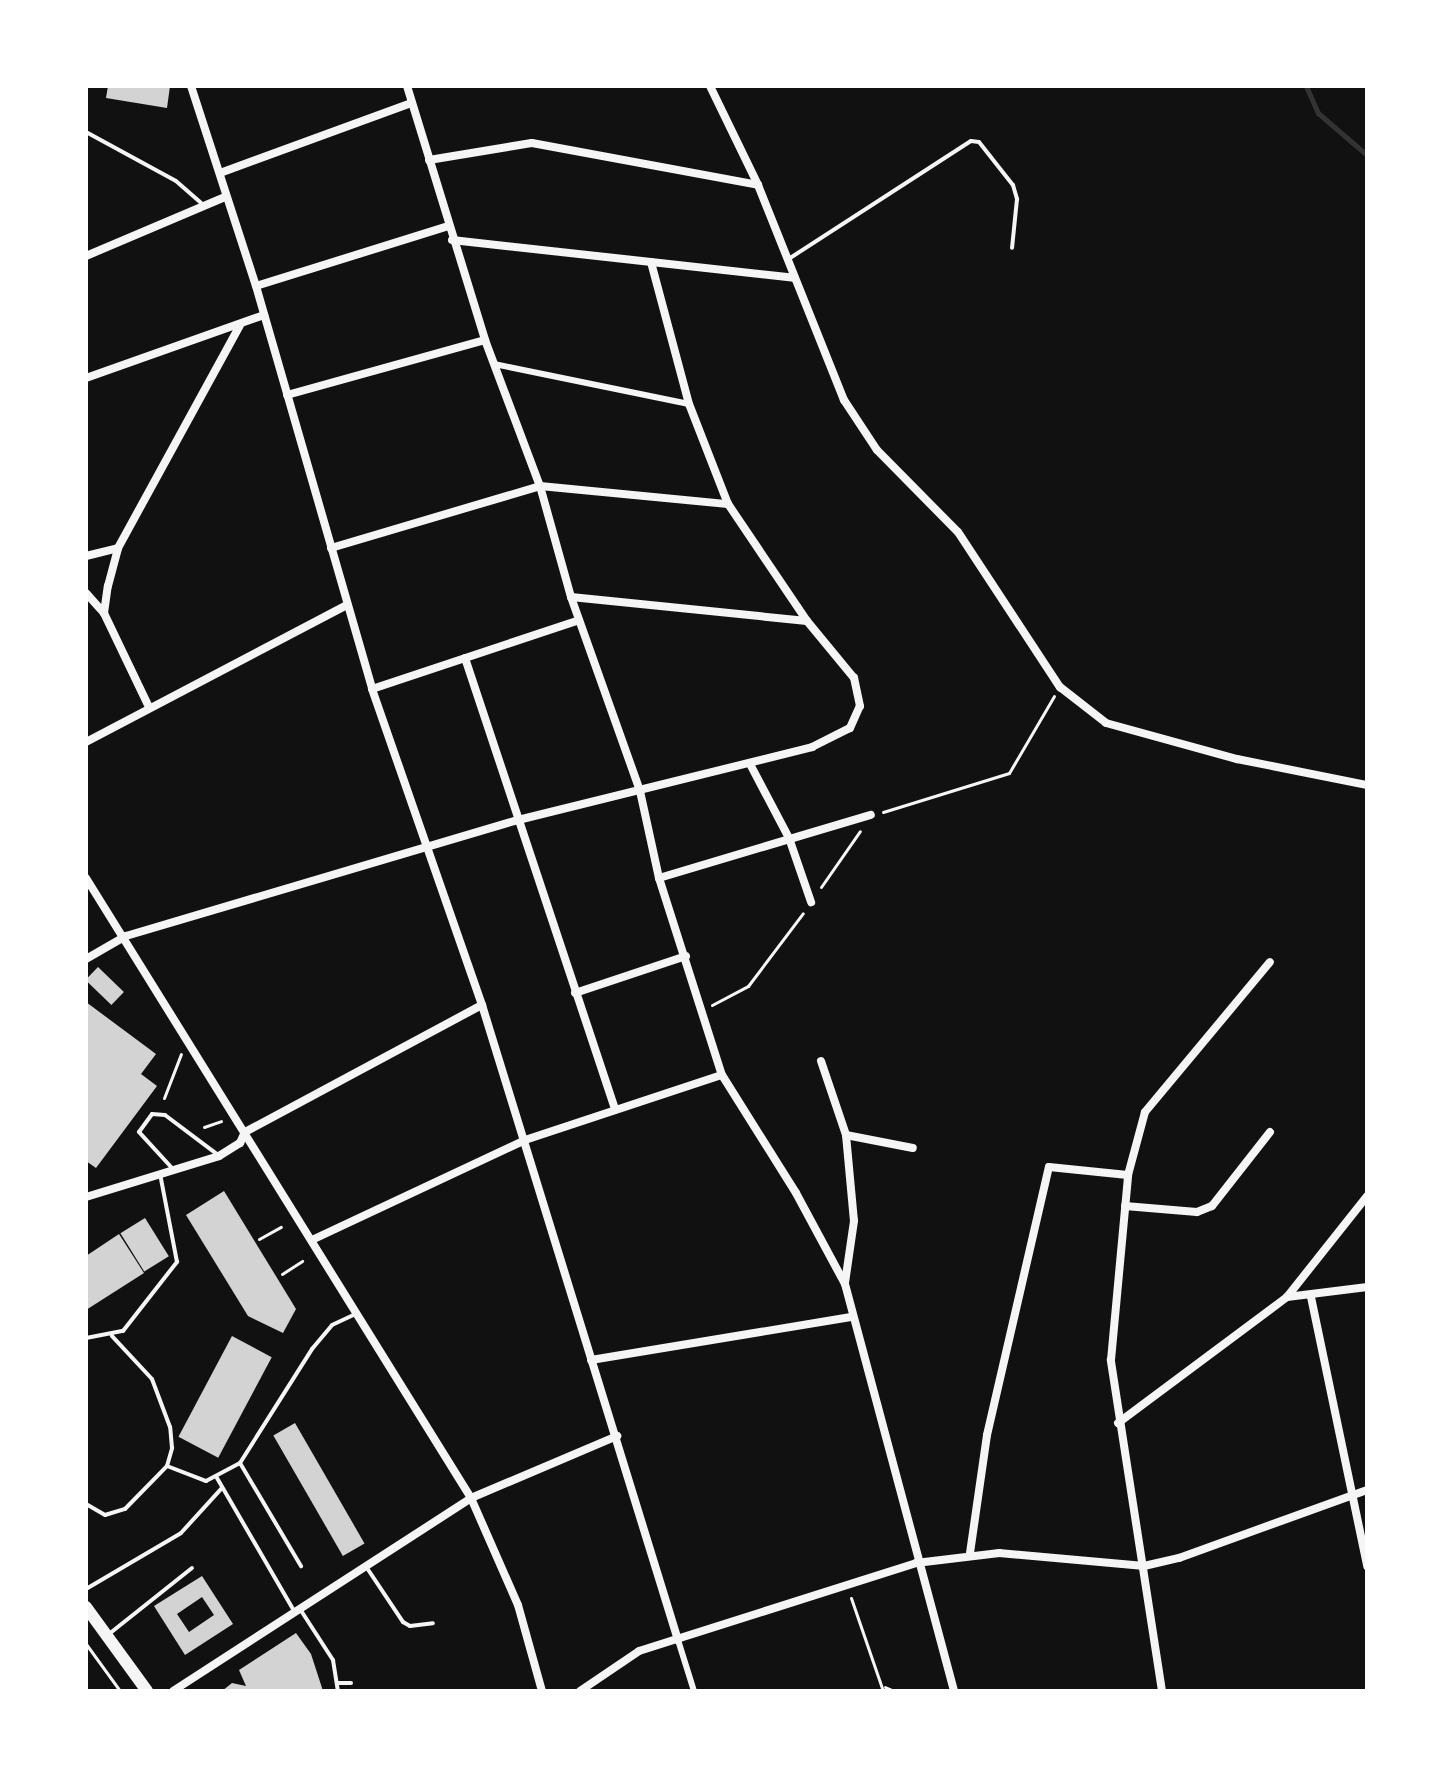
<!DOCTYPE html>
<style>
body{margin:0}
#map{position:relative;width:1453px;height:1777px;overflow:hidden;background:#111;font-family:Commissioner,sans-serif}
div>[style]{position:absolute}
.stream>*{height:5px;margin:-2.5px;padding:0 2.5px;transform-origin:2.5px;border-radius:2.5px;background:#333}
.building>*{inset:0;background:#d3d3d3;transform-origin:0 0}
.path>*{height:3px;margin:-1.5px;padding:0 1.5px;transform-origin:1.5px;border-radius:1.5px;background:#f5f5f5}
.service>*{height:4px;margin:-2px;padding:0 2px;transform-origin:2px;border-radius:2px;background:#f5f5f5}
.pedestrian>*{height:6px;margin:-3px;padding:0 3px;transform-origin:3px;border-radius:3px;background:#f5f5f5}
.minor>*{height:8px;margin:-4px;padding:0 4px;transform-origin:4px;border-radius:4px;background:#f5f5f5}
.secondary>*{height:12px;margin:-6px;padding:0 6px;transform-origin:6px;border-radius:6px;background:#f5f5f5}
span{translate:-50% -50%;white-space:nowrap;text-align:center;line-height:1.15;-webkit-text-stroke:8px #fff;paint-order:stroke}
.frame{position:absolute;inset:0;border:88px solid #fff;pointer-events:none}
</style>
<div id="map">
<div class="stream">
<i style="left:1306px;top:86px;width:30px;rotate:66deg"></i>
<i style="left:1318px;top:113px;width:65px;rotate:40.6deg"></i>
</div>
<div class="building">
<i style="clip-path:polygon(108px 86px,170px 86px,167px 108px,106px 98px)"></i>
<i style="left:98px;top:967px;width:36px;height:18px;rotate:44deg"></i>
<i style="clip-path:polygon(86px 1002px,156px 1054px,141px 1074px,157px 1086px,96px 1168px,86px 1161px)"></i>
<i style="clip-path:polygon(224px 1191px,296px 1309px,283px 1333px,248px 1316px,186px 1215px)"></i>
<i style="left:145px;top:1218px;width:45px;height:29px;rotate:58deg"></i>
<i style="clip-path:polygon(119px 1234px,144px 1273px,86px 1310px,86px 1256px)"></i>
<i style="left:232px;top:1336px;width:45px;height:114px;rotate:28deg"></i>
<i style="left:295px;top:1423px;width:139px;height:25px;rotate:60deg"></i>
<i style="clip-path:polygon(evenodd,202px 1576px,233px 1624px,185px 1655px,154px 1606px,202px 1576px,202px 1597px,214px 1615px,189px 1632px,177px 1614px,202px 1597px)"></i>
<i style="clip-path:polygon(296px 1633px,311px 1654px,323px 1691px,222px 1691px,232px 1683px,246px 1686px,239px 1670px)"></i>
</div>
<div class="path">
<i style="left:883px;top:812px;width:132px;rotate:-17.2deg"></i>
<i style="left:1009px;top:773px;width:89px;rotate:-59.7deg"></i>
<i style="left:821px;top:887px;width:68px;rotate:-55.1deg"></i>
<i style="left:712px;top:1005px;width:41px;rotate:-27.8deg"></i>
<i style="left:748px;top:986px;width:91px;rotate:-53deg"></i>
<i style="left:164px;top:1098px;width:47px;rotate:-68.9deg"></i>
<i style="left:204px;top:1127px;width:18px;rotate:-19deg"></i>
<i style="left:259px;top:1239px;width:25px;rotate:-29deg"></i>
<i style="left:282px;top:1274px;width:24px;rotate:-33deg"></i>
<i style="left:851px;top:1598px;width:98px;rotate:71deg"></i>
<i style="left:86px;top:1644px;width:58px;rotate:54.1deg"></i>
<i style="left:885px;top:1687px;width:10px;rotate:24deg"></i>
</div>
<div class="service">
<i style="left:86px;top:132px;width:102px;rotate:28.6deg"></i>
<i style="left:176px;top:181px;width:33px;rotate:41deg"></i>
<i style="left:787px;top:260px;width:219px;rotate:-32.9deg"></i>
<i style="left:971px;top:141px;width:8px;rotate:7deg"></i>
<i style="left:979px;top:142px;width:55px;rotate:51.7deg"></i>
<i style="left:1013px;top:185px;width:15px;rotate:74deg"></i>
<i style="left:1017px;top:199px;width:49px;rotate:95.8deg"></i>
<i style="left:172px;top:1168px;width:49px;rotate:-132.5deg"></i>
<i style="left:139px;top:1132px;width:22px;rotate:-54deg"></i>
<i style="left:152px;top:1114px;width:13px;rotate:4deg"></i>
<i style="left:165px;top:1115px;width:65px;rotate:36.9deg"></i>
<i style="left:86px;top:1338px;width:38px;rotate:-11deg"></i>
<i style="left:123px;top:1331px;width:88px;rotate:-52deg"></i>
<i style="left:177px;top:1262px;width:90px;rotate:-100.9deg"></i>
<i style="left:240px;top:1463px;width:120px;rotate:59.4deg"></i>
<i style="left:167px;top:1466px;width:42px;rotate:21deg"></i>
<i style="left:206px;top:1481px;width:38px;rotate:-28deg"></i>
<i style="left:240px;top:1463px;width:135px;rotate:-57.7deg"></i>
<i style="left:312px;top:1349px;width:31px;rotate:-50deg"></i>
<i style="left:332px;top:1325px;width:26px;rotate:-25deg"></i>
<i style="left:217px;top:1478px;width:154px;rotate:59.9deg"></i>
<i style="left:86px;top:1504px;width:22px;rotate:30deg"></i>
<i style="left:105px;top:1515px;width:21px;rotate:-17deg"></i>
<i style="left:125px;top:1509px;width:60px;rotate:-45.7deg"></i>
<i style="left:167px;top:1466px;width:19px;rotate:-74deg"></i>
<i style="left:172px;top:1448px;width:21px;rotate:-95deg"></i>
<i style="left:170px;top:1427px;width:51px;rotate:-110.6deg"></i>
<i style="left:152px;top:1379px;width:59px;rotate:-132.9deg"></i>
<i style="left:367px;top:1568px;width:65px;rotate:56.3deg"></i>
<i style="left:403px;top:1622px;width:8px;rotate:30deg"></i>
<i style="left:410px;top:1626px;width:23px;rotate:-7deg"></i>
<i style="left:86px;top:1589px;width:110px;rotate:-30.5deg"></i>
<i style="left:181px;top:1533px;width:61px;rotate:-47.7deg"></i>
<i style="left:300px;top:1609px;width:61px;rotate:57.1deg"></i>
<i style="left:333px;top:1660px;width:31px;rotate:81deg"></i>
<i style="left:109px;top:1634px;width:106px;rotate:-38.5deg"></i>
<i style="left:337px;top:1683px;width:14px"></i>
</div>
<div class="pedestrian">
<i style="left:494px;top:364px;width:199px;rotate:11.6deg"></i>
<i style="left:678px;top:1640px;width:53px;rotate:72.6deg"></i>
</div>
<div class="minor">
<i style="left:191px;top:86px;width:210px;rotate:72deg"></i>
<i style="left:256px;top:286px;width:419px;rotate:73.9deg"></i>
<i style="left:372px;top:689px;width:335px;rotate:70.8deg"></i>
<i style="left:482px;top:1005px;width:665px;rotate:72.85deg"></i>
<i style="left:407px;top:86px;width:266px;rotate:72.9deg"></i>
<i style="left:485px;top:340px;width:156px;rotate:69.4deg"></i>
<i style="left:540px;top:486px;width:115px;rotate:74.4deg"></i>
<i style="left:571px;top:597px;width:206px;rotate:70.4deg"></i>
<i style="left:640px;top:791px;width:89px;rotate:77.7deg"></i>
<i style="left:659px;top:878px;width:207px;rotate:72.3deg"></i>
<i style="left:722px;top:1075px;width:139px;rotate:57.9deg"></i>
<i style="left:796px;top:1193px;width:103px;rotate:61.7deg"></i>
<i style="left:845px;top:1284px;width:421px;rotate:75deg"></i>
<i style="left:710px;top:86px;width:110px;rotate:64.1deg"></i>
<i style="left:758px;top:185px;width:232px;rotate:68.2deg"></i>
<i style="left:844px;top:400px;width:60px;rotate:56.6deg"></i>
<i style="left:877px;top:450px;width:115px;rotate:45.4deg"></i>
<i style="left:958px;top:532px;width:186px;rotate:56.7deg"></i>
<i style="left:1060px;top:687px;width:58px;rotate:38deg"></i>
<i style="left:1106px;top:723px;width:136px;rotate:15.4deg"></i>
<i style="left:1237px;top:759px;width:133px;rotate:11.3deg"></i>
<i style="left:429px;top:160px;width:104px;rotate:-9.4deg"></i>
<i style="left:532px;top:143px;width:230px;rotate:10.5deg"></i>
<i style="left:220px;top:173px;width:203px;rotate:-20.1deg"></i>
<i style="left:452px;top:240px;width:344px;rotate:6.3deg"></i>
<i style="left:86px;top:256px;width:151px;rotate:-23deg"></i>
<i style="left:256px;top:286px;width:202px;rotate:-17.3deg"></i>
<i style="left:86px;top:378px;width:189px;rotate:-19.5deg"></i>
<i style="left:287px;top:395px;width:205px;rotate:-15.5deg"></i>
<i style="left:331px;top:548px;width:218px;rotate:-16.5deg"></i>
<i style="left:540px;top:486px;width:189px;rotate:5.5deg"></i>
<i style="left:86px;top:556px;width:33px;rotate:-14deg"></i>
<i style="left:86px;top:593px;width:27px;rotate:48deg"></i>
<i style="left:571px;top:597px;width:237px;rotate:5.8deg"></i>
<i style="left:465px;top:658px;width:476px;rotate:71.6deg"></i>
<i style="left:372px;top:689px;width:218px;rotate:-18.4deg"></i>
<i style="left:148px;top:705px;width:102px;rotate:-115.6deg"></i>
<i style="left:104px;top:613px;width:27px;rotate:-82deg"></i>
<i style="left:108px;top:586px;width:39px;rotate:-75deg"></i>
<i style="left:118px;top:548px;width:254px;rotate:-61.3deg"></i>
<i style="left:86px;top:742px;width:295px;rotate:-27.7deg"></i>
<i style="left:750px;top:764px;width:84px;rotate:62.2deg"></i>
<i style="left:789px;top:838px;width:68px;rotate:71deg"></i>
<i style="left:86px;top:878px;width:730px;rotate:58.16deg"></i>
<i style="left:471px;top:1498px;width:117px;rotate:66.3deg"></i>
<i style="left:518px;top:1605px;width:89px;rotate:74.4deg"></i>
<i style="left:659px;top:878px;width:221px;rotate:-16.6deg"></i>
<i style="left:86px;top:959px;width:46px;rotate:-29.9deg"></i>
<i style="left:126px;top:936px;width:409px;rotate:-16.5deg"></i>
<i style="left:518px;top:820px;width:303px;rotate:-13.9deg"></i>
<i style="left:812px;top:747px;width:42px;rotate:-26.6deg"></i>
<i style="left:850px;top:728px;width:24px;rotate:-66deg"></i>
<i style="left:860px;top:706px;width:29px;rotate:-102deg"></i>
<i style="left:854px;top:678px;width:74px;rotate:-129.5deg"></i>
<i style="left:807px;top:621px;width:141px;rotate:-124deg"></i>
<i style="left:728px;top:504px;width:107px;rotate:-111.3deg"></i>
<i style="left:689px;top:404px;width:147px;rotate:-105deg"></i>
<i style="left:575px;top:993px;width:117px;rotate:-18.4deg"></i>
<i style="left:821px;top:1061px;width:78px;rotate:71.3deg"></i>
<i style="left:846px;top:1135px;width:86px;rotate:84.7deg"></i>
<i style="left:854px;top:1221px;width:63px;rotate:98.3deg"></i>
<i style="left:846px;top:1135px;width:68px;rotate:11deg"></i>
<i style="left:86px;top:1197px;width:139px;rotate:-17.1deg"></i>
<i style="left:219px;top:1156px;width:25px;rotate:-32deg"></i>
<i style="left:240px;top:1143px;width:12px;rotate:-66deg"></i>
<i style="left:245px;top:1132px;width:269px;rotate:-28.2deg"></i>
<i style="left:1125px;top:1206px;width:72px;rotate:4.8deg"></i>
<i style="left:1197px;top:1212px;width:16px;rotate:-22deg"></i>
<i style="left:1212px;top:1206px;width:94px;rotate:-51.9deg"></i>
<i style="left:314px;top:1239px;width:233px;rotate:-25.1deg"></i>
<i style="left:525px;top:1140px;width:207px;rotate:-18.3deg"></i>
<i style="left:1287px;top:1297px;width:81px;rotate:-7.1deg"></i>
<i style="left:1311px;top:1297px;width:275px;rotate:78.2deg"></i>
<i style="left:591px;top:1360px;width:265px;rotate:-9.4deg"></i>
<i style="left:1118px;top:1423px;width:211px;rotate:-36.7deg"></i>
<i style="left:1287px;top:1297px;width:129px;rotate:-51.6deg"></i>
<i style="left:970px;top:1553px;width:119px;rotate:-81.8deg"></i>
<i style="left:987px;top:1435px;width:275px;rotate:-77deg"></i>
<i style="left:1049px;top:1167px;width:79px;rotate:5.8deg"></i>
<i style="left:173px;top:1691px;width:355px;rotate:-32.9deg"></i>
<i style="left:471px;top:1498px;width:159px;rotate:-23deg"></i>
<i style="left:580px;top:1691px;width:71px;rotate:-34.1deg"></i>
<i style="left:639px;top:1651px;width:291px;rotate:-17.6deg"></i>
<i style="left:916px;top:1563px;width:84px;rotate:-6.9deg"></i>
<i style="left:999px;top:1553px;width:146px;rotate:5.1deg"></i>
<i style="left:1144px;top:1566px;width:36px;rotate:-13deg"></i>
<i style="left:1179px;top:1558px;width:200px;rotate:-19.9deg"></i>
<i style="left:1162px;top:1691px;width:335px;rotate:-98.8deg"></i>
<i style="left:1111px;top:1360px;width:186px;rotate:-84.7deg"></i>
<i style="left:1128px;top:1175px;width:65px;rotate:-74.9deg"></i>
<i style="left:1145px;top:1112px;width:195px;rotate:-50.2deg"></i>
</div>
<div class="secondary">
<i style="left:86px;top:1607px;width:104px;rotate:54deg"></i>
</div>
<div class="frame"></div>
</div>
